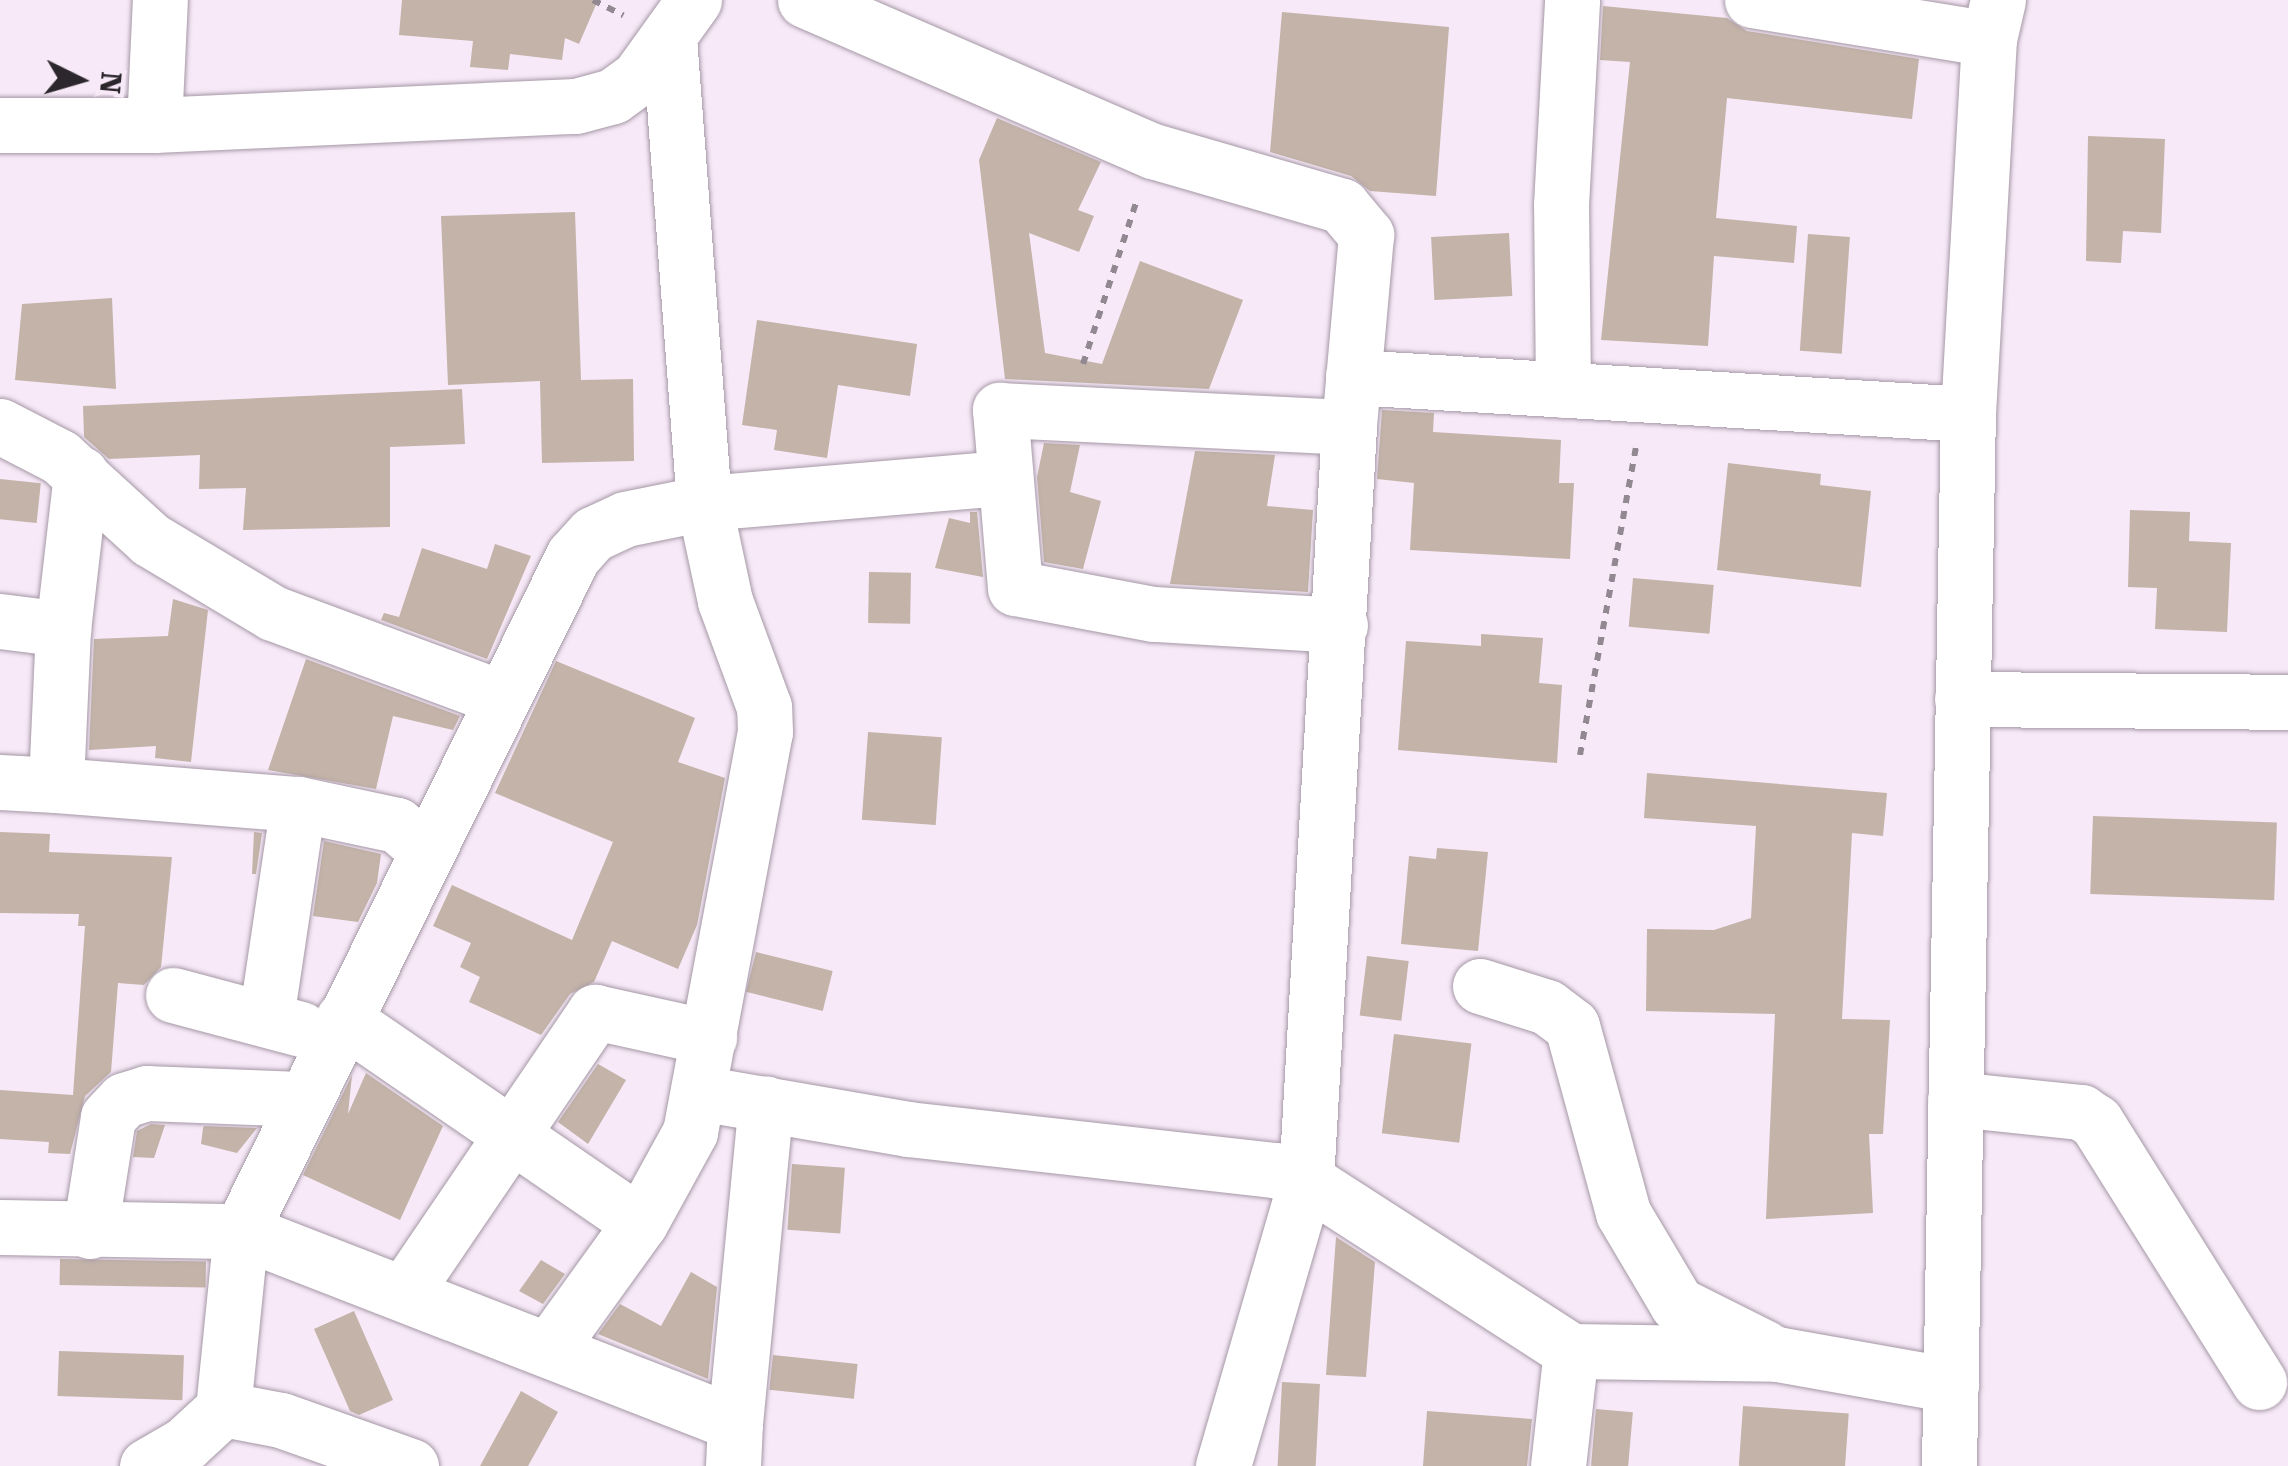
<!DOCTYPE html>
<style>
body{margin:0}
#map{position:relative;width:2288px;height:1466px;overflow:hidden;background:#f7e9f8;font-family:"Roboto Serif",serif}
div>[style]{position:absolute}
.building>*{inset:0;background:#c3b3a8;transform-origin:0 0}
.path>*{height:6px;margin-top:-3px;transform-origin:0;background:repeating-linear-gradient(90deg,#918892 0 8px,transparent 0 16px)}
.roads{filter:drop-shadow(0 0 2px #a598a5) drop-shadow(0 0 2px #a598a5)}
.minor>*{height:55px;margin:-27.5px;padding:0 27.5px;transform-origin:27.5px;border-radius:27.5px;background:#fff}
span{translate:-50% -50%;white-space:nowrap;text-align:center;line-height:1.15;-webkit-text-stroke:8px #f7e9f8;paint-order:stroke}
.north{position:absolute;left:30px;top:30px;width:100px;height:100px;-webkit-text-stroke:8px #f7e9f8;paint-order:stroke;rotate:95deg;font-size:28px;font-weight:700;line-height:40px;text-align:center;color:#2c272c}
.north::after{content:'';display:block;margin:auto;width:35px;height:45px;background:#2c272c;clip-path:polygon(50% 0,100% 100%,50% 72%,0 100%)}
</style>
<div id="map">
<div class="building">
<i style="clip-path:polygon(402px 0,598px 0,579px 44px,565px 38px,562px 60px,510px 54px,508px 70px,470px 67px,473px 41px,399px 35px)"></i>
<i style="clip-path:polygon(1603px 6px,1727px 18px,1747px 31px,1919px 59px,1912px 119px,1727px 98px,1716px 218px,1797px 226px,1794px 263px,1714px 256px,1708px 346px,1601px 340px,1630px 62px,1600px 60px)"></i>
<i style="clip-path:polygon(1282px 12px,1449px 27px,1436px 196px,1370px 191px,1351px 176px,1270px 152px)"></i>
<i style="clip-path:polygon(997px 118px,1101px 162px,1078px 210px,1094px 216px,1079px 252px,1029px 233px,1045px 353px,1102px 364px,1140px 261px,1243px 300px,1209px 389px,1005px 379px,979px 160px)"></i>
<i style="clip-path:polygon(2088px 136px,2165px 139px,2161px 233px,2123px 231px,2121px 263px,2086px 261px)"></i>
<i style="clip-path:polygon(575px 212px,581px 380px,633px 379px,634px 461px,542px 463px,540px 381px,448px 385px,441px 216px)"></i>
<i style="left:1509px;top:233px;width:63px;height:78px;rotate:87deg"></i>
<i style="left:1808px;top:234px;width:42px;height:117px;rotate:4deg"></i>
<i style="clip-path:polygon(112px 298px,116px 389px,15px 380px,22px 304px)"></i>
<i style="clip-path:polygon(757px 320px,917px 344px,910px 396px,838px 385px,827px 458px,774px 450px,777px 430px,742px 425px)"></i>
<i style="clip-path:polygon(462px 389px,465px 444px,390px 447px,390px 527px,243px 530px,246px 488px,199px 489px,200px 455px,109px 459px,84px 437px,83px 406px)"></i>
<i style="clip-path:polygon(1382px 410px,1434px 413px,1433px 432px,1561px 440px,1559px 483px,1574px 483px,1570px 559px,1410px 550px,1414px 483px,1377px 479px)"></i>
<i style="clip-path:polygon(1044px 443px,1080px 445px,1070px 492px,1101px 501px,1083px 569px,1044px 562px,1037px 477px)"></i>
<i style="clip-path:polygon(1195px 451px,1275px 455px,1267px 506px,1313px 510px,1308px 592px,1170px 584px)"></i>
<i style="clip-path:polygon(1728px 463px,1821px 474px,1820px 485px,1871px 491px,1861px 587px,1717px 570px)"></i>
<i style="left:0;top:479px;width:41px;height:40px;rotate:6deg"></i>
<i style="clip-path:polygon(2130px 510px,2190px 512px,2189px 541px,2231px 543px,2227px 632px,2155px 629px,2157px 588px,2128px 587px)"></i>
<i style="clip-path:polygon(970px 512px,977px 512px,983px 577px,935px 568px,949px 518px,970px 523px)"></i>
<i style="clip-path:polygon(495px 544px,531px 556px,487px 659px,381px 620px,384px 613px,399px 617px,422px 548px,487px 569px)"></i>
<i style="left:869px;top:572px;width:42px;height:51px;rotate:1deg"></i>
<i style="left:1633px;top:578px;width:81px;height:49px;rotate:5deg"></i>
<i style="clip-path:polygon(173px 599px,208px 610px,191px 762px,155px 758px,156px 746px,89px 750px,94px 639px,168px 636px)"></i>
<i style="clip-path:polygon(1481px 634px,1543px 638px,1539px 683px,1562px 685px,1557px 763px,1398px 750px,1406px 641px,1481px 646px)"></i>
<i style="clip-path:polygon(306px 659px,460px 716px,453px 730px,393px 716px,376px 789px,268px 770px)"></i>
<i style="clip-path:polygon(556px 661px,695px 718px,678px 762px,725px 778px,697px 925px,678px 969px,612px 941px,594px 982px,570px 994px,541px 1035px,469px 1002px,480px 977px,460px 967px,471px 943px,433px 926px,452px 885px,572px 940px,613px 842px,495px 793px)"></i>
<i style="left:868px;top:732px;width:74px;height:88px;rotate:4deg"></i>
<i style="clip-path:polygon(1647px 773px,1887px 793px,1883px 836px,1852px 833px,1842px 1019px,1890px 1020px,1883px 1134px,1869px 1134px,1873px 1213px,1766px 1219px,1775px 1014px,1646px 1011px,1647px 929px,1714px 930px,1751px 918px,1756px 826px,1644px 818px)"></i>
<i style="left:2093px;top:816px;width:184px;height:78px;rotate:2deg"></i>
<i style="clip-path:polygon(0 832px,50px 834px,49px 852px,172px 857px,161px 967px,144px 985px,118px 983px,111px 1072px,85px 1096px,70px 1154px,48px 1153px,49px 1142px,0 1139px,0 1090px,73px 1095px,85px 926px,78px 926px,79px 914px,0 913px)"></i>
<i style="clip-path:polygon(254px 832px,262px 833px,256px 874px,252px 874px)"></i>
<i style="clip-path:polygon(324px 841px,381px 854px,377px 883px,358px 922px,313px 916px)"></i>
<i style="clip-path:polygon(1437px 848px,1488px 852px,1478px 951px,1401px 944px,1409px 856px,1436px 859px)"></i>
<i style="left:756px;top:952px;width:79px;height:41px;rotate:14deg"></i>
<i style="left:1367px;top:956px;width:42px;height:60px;rotate:7deg"></i>
<i style="left:1394px;top:1034px;width:78px;height:100px;rotate:7deg"></i>
<i style="clip-path:polygon(598px 1064px,626px 1080px,588px 1144px,558px 1122px)"></i>
<i style="clip-path:polygon(366px 1073px,443px 1126px,400px 1220px,303px 1175px,352px 1075px,348px 1114px)"></i>
<i style="clip-path:polygon(151px 1124px,165px 1125px,154px 1158px,133px 1157px,137px 1131px)"></i>
<i style="clip-path:polygon(203px 1128px,204px 1126px,257px 1128px,237px 1153px,201px 1144px)"></i>
<i style="left:792px;top:1164px;width:53px;height:66px;rotate:4deg"></i>
<i style="clip-path:polygon(1336px 1237px,1375px 1262px,1366px 1377px,1326px 1375px)"></i>
<i style="left:60px;top:1259px;width:146px;height:26px;rotate:1deg"></i>
<i style="clip-path:polygon(541px 1260px,565px 1274px,543px 1304px,519px 1291px)"></i>
<i style="clip-path:polygon(691px 1272px,717px 1287px,708px 1379px,598px 1334px,620px 1304px,661px 1326px)"></i>
<i style="clip-path:polygon(354px 1311px,393px 1400px,359px 1415px,350px 1411px,314px 1329px)"></i>
<i style="left:59px;top:1351px;width:125px;height:45px;rotate:2deg"></i>
<i style="left:773px;top:1355px;width:85px;height:35px;rotate:6deg"></i>
<i style="left:1282px;top:1382px;width:38px;height:84px;rotate:3deg"></i>
<i style="clip-path:polygon(521px 1391px,558px 1412px,528px 1466px,480px 1466px)"></i>
<i style="left:1743px;top:1406px;width:106px;height:60px;rotate:4deg"></i>
<i style="left:1596px;top:1409px;width:37px;height:57px;rotate:5deg"></i>
<i style="clip-path:polygon(1427px 1411px,1532px 1419px,1527px 1466px,1423px 1466px)"></i>
</div>
<div class="path">
<i style="left:593px;top:0;width:34px;rotate:27deg"></i>
<i style="left:1083px;top:364px;width:173px;rotate:-71.8deg"></i>
<i style="left:1580px;top:755px;width:318px;rotate:-79.7deg"></i>
</div>
<div class="roads">
<div class="minor">
<i style="left:805px;top:0;width:379px;rotate:23.5deg"></i>
<i style="left:1153px;top:151px;width:197px;rotate:16.2deg"></i>
<i style="left:1342px;top:206px;width:38px;rotate:50deg"></i>
<i style="left:1366px;top:235px;width:193px;rotate:95.1deg"></i>
<i style="left:1349px;top:427px;width:754px;rotate:93.27deg"></i>
<i style="left:1306px;top:1180px;width:298px;rotate:106.2deg"></i>
<i style="left:1752px;top:0;width:240px;rotate:9.3deg"></i>
<i style="left:0;top:125px;width:154px"></i>
<i style="left:154px;top:125px;width:422px;rotate:-2.6deg"></i>
<i style="left:576px;top:106px;width:38px;rotate:-15deg"></i>
<i style="left:613px;top:96px;width:31px;rotate:-36deg"></i>
<i style="left:638px;top:78px;width:96px;rotate:-54.3deg"></i>
<i style="left:154px;top:125px;width:125px;rotate:-87.3deg"></i>
<i style="left:1353px;top:377px;width:616px;rotate:3.44deg"></i>
<i style="left:1563px;top:390px;width:185px;rotate:-90.6deg"></i>
<i style="left:1561px;top:205px;width:205px;rotate:-86.9deg"></i>
<i style="left:0;top:426px;width:68px;rotate:27.3deg"></i>
<i style="left:60px;top:457px;width:123px;rotate:42.4deg"></i>
<i style="left:151px;top:540px;width:142px;rotate:30.9deg"></i>
<i style="left:273px;top:613px;width:244px;rotate:20.4deg"></i>
<i style="left:81px;top:474px;width:156px;rotate:96.6deg"></i>
<i style="left:63px;top:629px;width:156px;rotate:92.6deg"></i>
<i style="left:56px;top:785px;width:243px;rotate:4.5deg"></i>
<i style="left:298px;top:804px;width:216px;rotate:98.5deg"></i>
<i style="left:0;top:621px;width:64px;rotate:7.2deg"></i>
<i style="left:1340px;top:625px;width:187px;rotate:-176.6deg"></i>
<i style="left:1153px;top:614px;width:140px;rotate:-169.3deg"></i>
<i style="left:1015px;top:588px;width:179px;rotate:-94.8deg"></i>
<i style="left:1000px;top:410px;width:349px;rotate:2.8deg"></i>
<i style="left:1962px;top:699px;width:326px;rotate:0.5deg"></i>
<i style="left:0;top:782px;width:56px;rotate:3.1deg"></i>
<i style="left:298px;top:804px;width:101px;rotate:12deg"></i>
<i style="left:397px;top:825px;width:38px;rotate:41deg"></i>
<i style="left:1480px;top:986px;width:70px;rotate:17.4deg"></i>
<i style="left:1547px;top:1007px;width:31px;rotate:37deg"></i>
<i style="left:1572px;top:1026px;width:194px;rotate:74.7deg"></i>
<i style="left:1623px;top:1213px;width:106px;rotate:59.3deg"></i>
<i style="left:1677px;top:1304px;width:98px;rotate:26.6deg"></i>
<i style="left:173px;top:995px;width:132px;rotate:14.9deg"></i>
<i style="left:343px;top:1019px;width:360px;rotate:34.5deg"></i>
<i style="left:700px;top:1093px;width:211px;rotate:9.8deg"></i>
<i style="left:908px;top:1129px;width:369px;rotate:6.4deg"></i>
<i style="left:1275px;top:1170px;width:33px;rotate:18deg"></i>
<i style="left:1306px;top:1180px;width:315px;rotate:32.8deg"></i>
<i style="left:1571px;top:1351px;width:206px;rotate:0.8deg"></i>
<i style="left:1777px;top:1354px;width:177px;rotate:10.1deg"></i>
<i style="left:1955px;top:1099px;width:127px;rotate:5.9deg"></i>
<i style="left:2081px;top:1112px;width:18px;rotate:34deg"></i>
<i style="left:2096px;top:1122px;width:307px;rotate:57.9deg"></i>
<i style="left:0;top:1227px;width:241px;rotate:1deg"></i>
<i style="left:241px;top:1231px;width:530px;rotate:21.24deg"></i>
<i style="left:735px;top:1423px;width:43px;rotate:92.7deg"></i>
<i style="left:90px;top:1231px;width:115px;rotate:-81deg"></i>
<i style="left:108px;top:1117px;width:23px;rotate:-47deg"></i>
<i style="left:124px;top:1100px;width:24px;rotate:-17deg"></i>
<i style="left:147px;top:1093px;width:158px;rotate:2.2deg"></i>
<i style="left:404px;top:1293px;width:340px;rotate:-55.8deg"></i>
<i style="left:595px;top:1012px;width:117px;rotate:12.4deg"></i>
<i style="left:549px;top:1349px;width:155px;rotate:-54.2deg"></i>
<i style="left:640px;top:1223px;width:104px;rotate:-61.2deg"></i>
<i style="left:690px;top:1132px;width:407px;rotate:-79.4deg"></i>
<i style="left:765px;top:732px;width:25px;rotate:-92deg"></i>
<i style="left:764px;top:707px;width:113px;rotate:-110.2deg"></i>
<i style="left:725px;top:601px;width:100px;rotate:-102.1deg"></i>
<i style="left:704px;top:503px;width:465px;rotate:-94.3deg"></i>
<i style="left:223px;top:1409px;width:59px;rotate:10.7deg"></i>
<i style="left:281px;top:1420px;width:138px;rotate:19.5deg"></i>
<i style="left:735px;top:1423px;width:321px;rotate:-84.5deg"></i>
<i style="left:147px;top:1466px;width:44px;rotate:-30.1deg"></i>
<i style="left:185px;top:1444px;width:52px;rotate:-42.6deg"></i>
<i style="left:223px;top:1409px;width:179px;rotate:-84.2deg"></i>
<i style="left:241px;top:1231px;width:752px;rotate:-63.81deg"></i>
<i style="left:573px;top:556px;width:30px;rotate:-48deg"></i>
<i style="left:593px;top:534px;width:35px;rotate:-25deg"></i>
<i style="left:625px;top:519px;width:81px;rotate:-11.4deg"></i>
<i style="left:704px;top:503px;width:300px;rotate:-4.8deg"></i>
<i style="left:1558px;top:1466px;width:116px;rotate:-83.6deg"></i>
<i style="left:1949px;top:1466px;width:1052px;rotate:-88.97deg"></i>
<i style="left:1968px;top:414px;width:376px;rotate:-86.8deg"></i>
<i style="left:1989px;top:39px;width:40px;rotate:-77deg"></i>
</div>
</div>
<div class="north">N</div>
</div>
